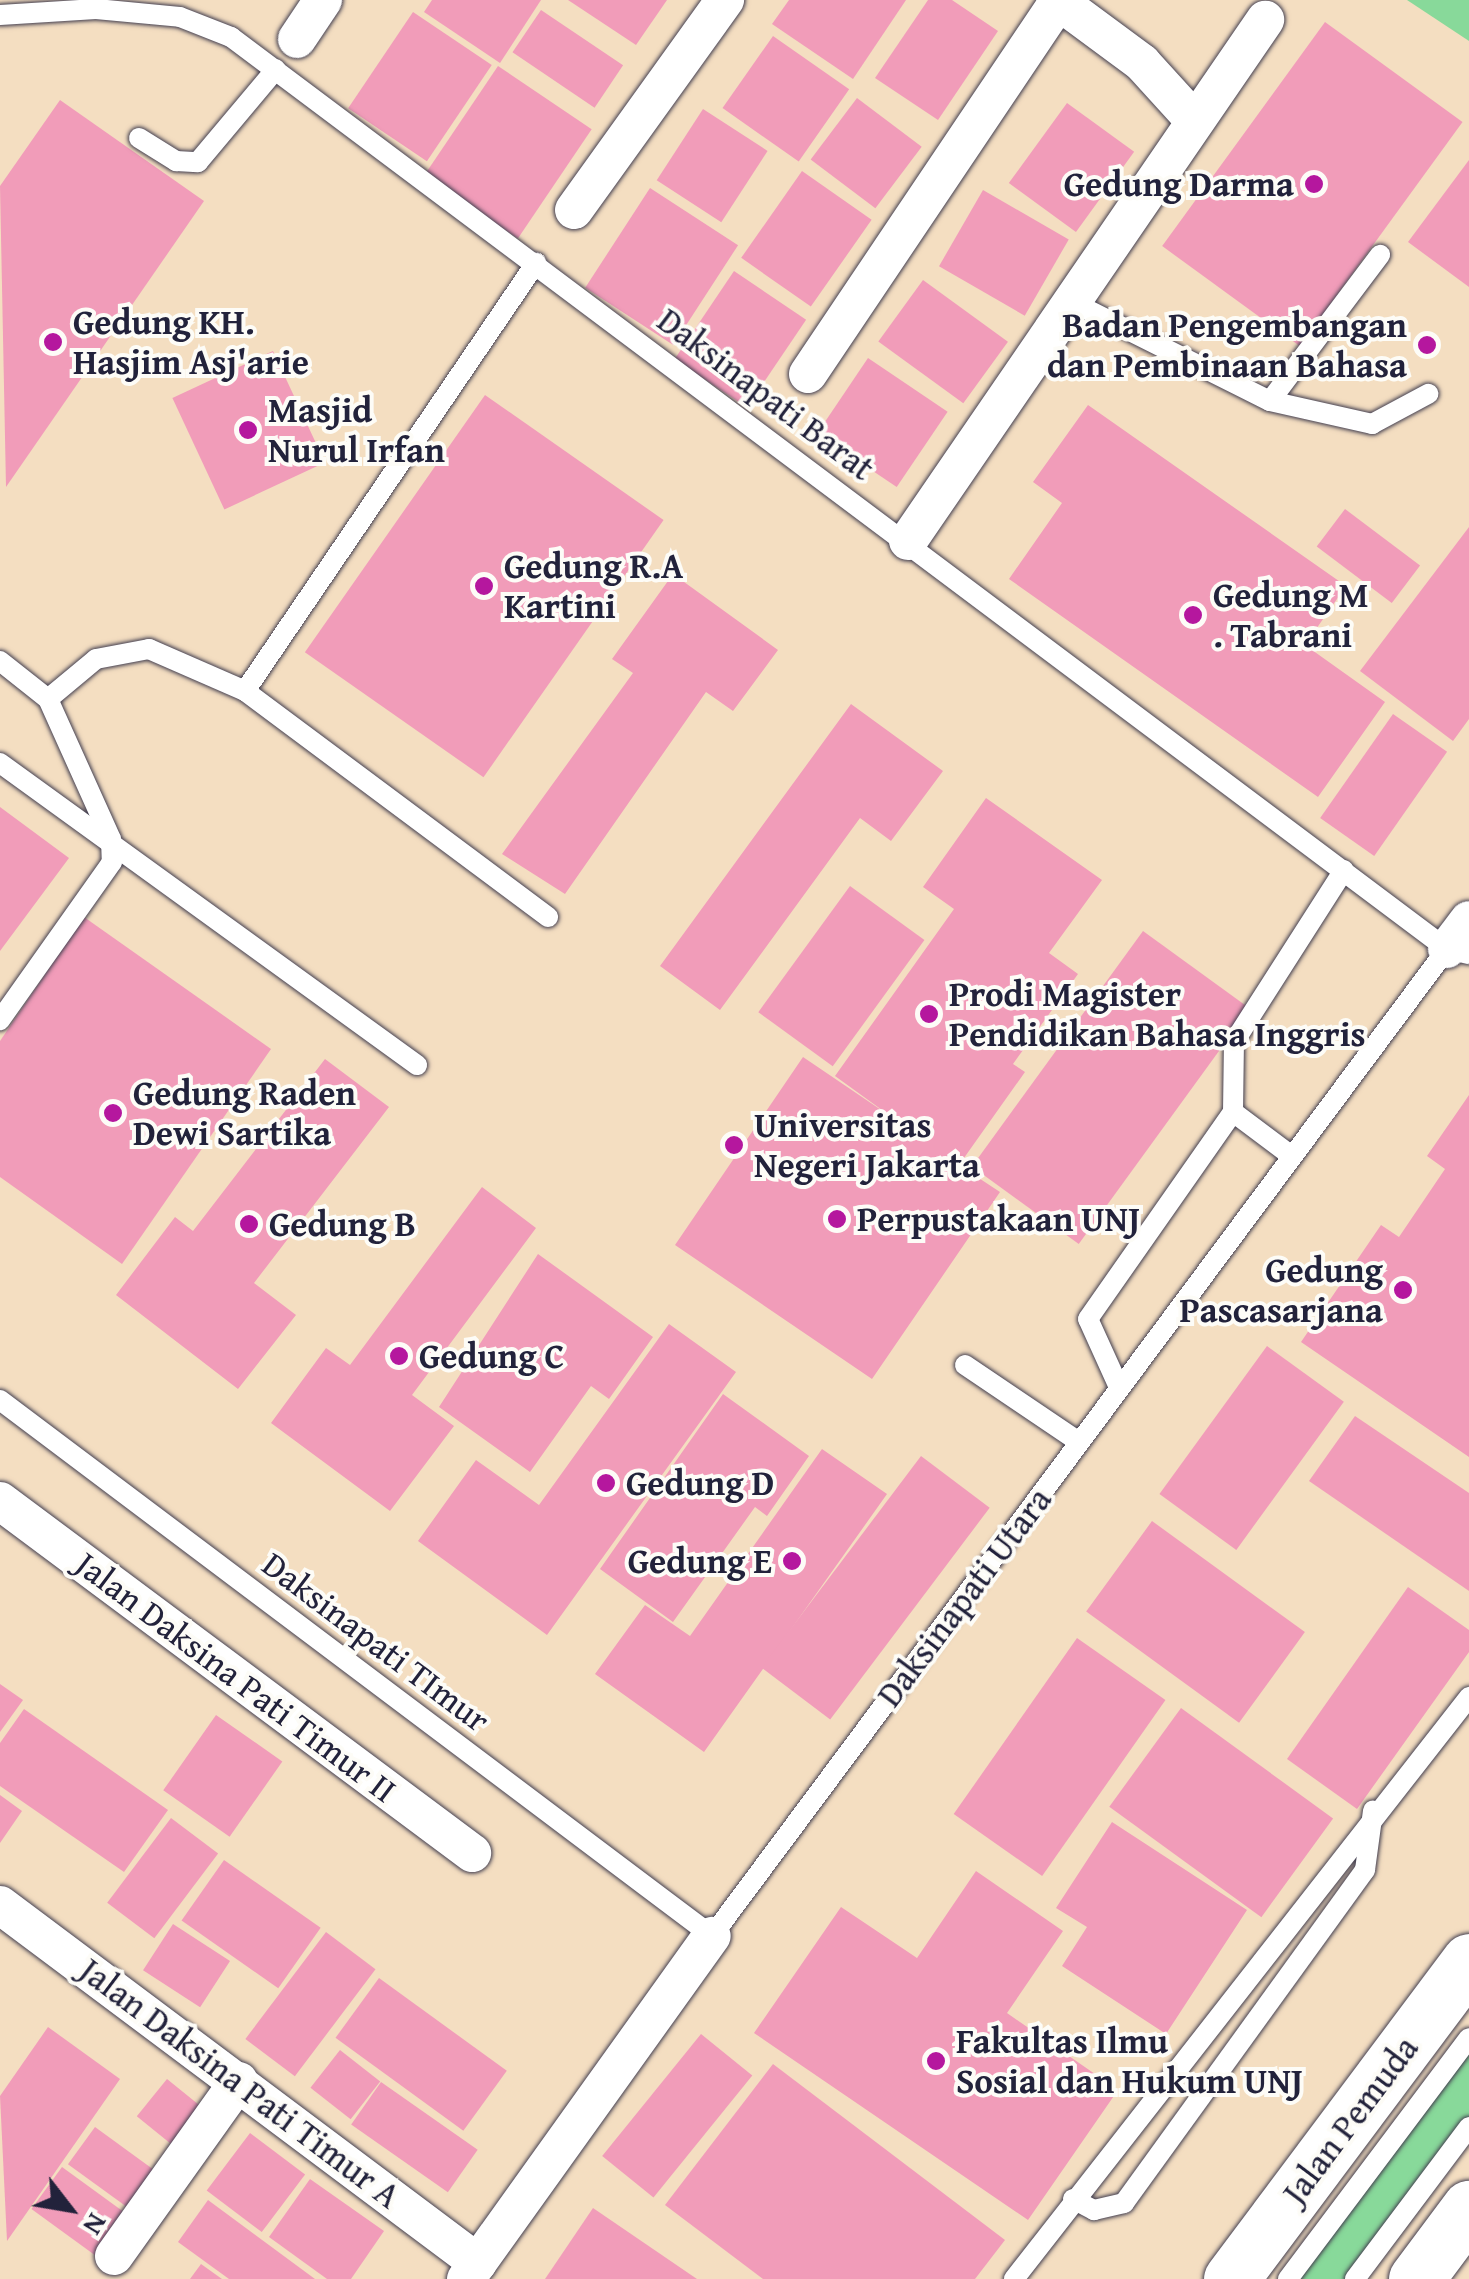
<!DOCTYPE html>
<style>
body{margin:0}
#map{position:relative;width:1469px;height:2279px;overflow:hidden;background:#f4dec1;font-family:"Gentium Book Plus",serif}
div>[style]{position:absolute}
.green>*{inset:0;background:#88d99a}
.building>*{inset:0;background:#f19cb9;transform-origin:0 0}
.roads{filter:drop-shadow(0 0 2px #423e4f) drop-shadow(0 0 2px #423e4f)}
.lane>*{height:20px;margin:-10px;padding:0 10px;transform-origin:10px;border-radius:10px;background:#fff}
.street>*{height:38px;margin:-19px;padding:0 19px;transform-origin:19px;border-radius:19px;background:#fff}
.primary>*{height:55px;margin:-27.5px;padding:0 27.5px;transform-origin:27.5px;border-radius:27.5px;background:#fff}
.dots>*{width:28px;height:28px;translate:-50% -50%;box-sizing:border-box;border:5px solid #fdfcf7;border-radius:50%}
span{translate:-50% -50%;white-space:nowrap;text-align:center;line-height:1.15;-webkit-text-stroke:8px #fdfcf7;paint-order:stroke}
.poi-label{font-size:35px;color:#22223b;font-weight:700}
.right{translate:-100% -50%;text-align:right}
.left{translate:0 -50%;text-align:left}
.street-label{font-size:35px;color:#22223b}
.north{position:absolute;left:20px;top:2159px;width:100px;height:100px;-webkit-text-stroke:8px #fdfcf7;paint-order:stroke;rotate:121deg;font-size:28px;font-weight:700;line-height:40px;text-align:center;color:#22223b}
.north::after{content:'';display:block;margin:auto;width:35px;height:45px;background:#22223b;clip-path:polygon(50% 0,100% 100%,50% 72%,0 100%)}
</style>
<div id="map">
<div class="green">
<i style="clip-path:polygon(1407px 0,1469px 0,1469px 41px)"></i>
<i style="clip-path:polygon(1469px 2038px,1469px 2127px,1355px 2279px,1288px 2279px)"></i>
</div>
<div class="building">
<i style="clip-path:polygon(432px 0,541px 0,500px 63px,424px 12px)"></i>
<i style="clip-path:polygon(568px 0,667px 0,636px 45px)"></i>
<i style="clip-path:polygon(789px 0,906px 0,853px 79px,772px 24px)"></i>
<i style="clip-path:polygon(928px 0,952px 0,998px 31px,938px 120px,875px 78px)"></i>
<i style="left:541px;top:10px;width:99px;height:51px;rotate:34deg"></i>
<i style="left:413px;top:12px;width:95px;height:116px;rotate:34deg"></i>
<i style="left:1325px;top:22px;width:170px;height:277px;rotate:36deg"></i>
<i style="left:773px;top:36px;width:93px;height:88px;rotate:35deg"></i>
<i style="left:498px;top:66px;width:113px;height:132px;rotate:34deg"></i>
<i style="left:857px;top:98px;width:81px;height:77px;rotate:37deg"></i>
<i style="clip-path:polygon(60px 100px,204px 201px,6px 487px,0 186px)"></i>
<i style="left:1067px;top:103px;width:83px;height:99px;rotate:36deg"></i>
<i style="left:703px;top:109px;width:77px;height:85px;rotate:33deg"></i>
<i style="clip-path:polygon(1469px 160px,1469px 287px,1408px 242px)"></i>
<i style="left:802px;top:171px;width:85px;height:106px;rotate:35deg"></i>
<i style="left:650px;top:188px;width:105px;height:119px;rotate:33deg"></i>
<i style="left:983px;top:190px;width:99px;height:88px;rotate:30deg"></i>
<i style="left:734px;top:271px;width:87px;height:106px;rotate:34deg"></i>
<i style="left:923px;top:280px;width:105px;height:76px;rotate:36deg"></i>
<i style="left:273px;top:351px;width:123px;height:111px;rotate:65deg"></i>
<i style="left:868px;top:358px;width:96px;height:91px;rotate:34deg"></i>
<i style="left:485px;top:395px;width:218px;height:314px;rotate:35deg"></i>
<i style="clip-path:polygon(1088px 405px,1346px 586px,1305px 645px,1385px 702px,1318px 797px,1009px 579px,1062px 503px,1033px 482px)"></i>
<i style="left:1345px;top:509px;width:94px;height:47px;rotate:37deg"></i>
<i style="clip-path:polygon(1469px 527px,1469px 719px,1453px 741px,1360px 671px)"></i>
<i style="clip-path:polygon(673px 574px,778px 650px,733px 711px,706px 692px,565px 894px,502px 854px,633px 673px,612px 659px)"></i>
<i style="clip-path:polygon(851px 704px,943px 771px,891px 841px,860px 818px,720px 1010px,660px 966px)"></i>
<i style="left:1393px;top:714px;width:66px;height:127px;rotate:35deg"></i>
<i style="clip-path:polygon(986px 798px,1102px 880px,1049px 953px,1078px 974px,1013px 1064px,1025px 1072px,959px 1165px,1000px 1192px,872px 1379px,675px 1245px,803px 1057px,893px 1118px,835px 1076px,954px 909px,923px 887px)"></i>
<i style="clip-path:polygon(0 807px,69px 858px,0 951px)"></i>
<i style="left:850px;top:886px;width:92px;height:156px;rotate:36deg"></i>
<i style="clip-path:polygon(84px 917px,271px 1049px,122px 1264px,0 1177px,0 1041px)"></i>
<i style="left:1143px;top:931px;width:132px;height:291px;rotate:36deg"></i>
<i style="clip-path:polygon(325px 1059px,389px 1107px,254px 1283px,296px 1315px,238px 1389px,116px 1295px,175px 1217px,193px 1231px)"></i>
<i style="clip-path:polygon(1469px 1095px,1469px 1457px,1301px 1342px,1381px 1225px,1399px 1237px,1445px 1169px,1427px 1156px)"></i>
<i style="clip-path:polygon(482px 1187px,536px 1228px,412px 1395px,454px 1426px,390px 1511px,271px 1423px,326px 1348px,350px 1365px)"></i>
<i style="clip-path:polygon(538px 1254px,653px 1337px,609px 1399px,591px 1386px,530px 1472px,439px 1407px)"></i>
<i style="clip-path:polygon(669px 1324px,736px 1372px,547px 1635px,418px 1541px,476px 1460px,539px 1505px)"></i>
<i style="left:1267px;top:1346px;width:95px;height:183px;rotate:36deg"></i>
<i style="clip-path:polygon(723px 1394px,809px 1456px,767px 1516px,755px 1507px,673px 1622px,600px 1569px)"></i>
<i style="clip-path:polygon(1355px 1416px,1469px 1493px,1469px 1591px,1309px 1481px)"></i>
<i style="clip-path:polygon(822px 1449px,887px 1494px,704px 1752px,595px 1674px,645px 1605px,690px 1636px)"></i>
<i style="left:921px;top:1456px;width:86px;height:265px;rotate:37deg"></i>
<i style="left:1152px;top:1521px;width:189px;height:112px;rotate:36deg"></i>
<i style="clip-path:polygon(1408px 1587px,1469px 1630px,1469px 1652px,1357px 1809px,1287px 1759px)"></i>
<i style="left:1077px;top:1638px;width:108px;height:215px;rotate:35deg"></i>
<i style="clip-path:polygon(0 1684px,23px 1700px,0 1732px)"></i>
<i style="left:1181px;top:1708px;width:188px;height:122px;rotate:36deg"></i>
<i style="clip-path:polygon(24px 1709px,168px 1810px,124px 1872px,0 1786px,0 1743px)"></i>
<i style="left:216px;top:1715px;width:81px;height:92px;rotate:35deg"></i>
<i style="clip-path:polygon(0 1795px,22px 1811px,0 1843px)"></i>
<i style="left:171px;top:1818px;width:59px;height:106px;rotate:37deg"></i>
<i style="clip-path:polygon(1112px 1822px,1247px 1910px,1166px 2034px,1062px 1966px,1087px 1927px,1056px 1908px)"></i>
<i style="left:224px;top:1860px;width:118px;height:74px;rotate:35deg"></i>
<i style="clip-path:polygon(976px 1871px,1063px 1931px,1007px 2013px,1118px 2090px,1028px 2220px,754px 2033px,841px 1907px,917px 1958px)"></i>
<i style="left:173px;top:1924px;width:68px;height:55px;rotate:33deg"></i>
<i style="left:326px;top:1932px;width:62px;height:134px;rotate:37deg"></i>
<i style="left:379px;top:1978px;width:158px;height:74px;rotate:36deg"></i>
<i style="clip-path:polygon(48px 2027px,120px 2079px,7px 2241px,0 2096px)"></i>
<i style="left:701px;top:2034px;width:66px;height:157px;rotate:39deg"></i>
<i style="left:340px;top:2050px;width:51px;height:48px;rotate:38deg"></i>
<i style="clip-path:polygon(773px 2064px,1005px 2240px,975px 2279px,763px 2279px,665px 2205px)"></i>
<i style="left:167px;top:2079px;width:58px;height:48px;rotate:39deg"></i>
<i style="left:381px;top:2082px;width:118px;height:52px;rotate:35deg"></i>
<i style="left:95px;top:2127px;width:87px;height:46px;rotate:36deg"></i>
<i style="left:250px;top:2133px;width:69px;height:72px;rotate:37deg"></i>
<i style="left:62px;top:2167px;width:82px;height:52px;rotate:36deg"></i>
<i style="clip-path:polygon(310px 2179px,384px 2231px,351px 2279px,327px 2279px,269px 2237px)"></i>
<i style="clip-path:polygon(208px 2200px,315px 2279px,229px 2279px,178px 2242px)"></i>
<i style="clip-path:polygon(593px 2208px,697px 2279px,545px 2279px)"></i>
<i style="clip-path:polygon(201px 2264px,222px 2279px,190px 2279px)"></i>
</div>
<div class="roads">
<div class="lane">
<i style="left:0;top:15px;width:96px;rotate:-3.6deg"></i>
<i style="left:96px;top:9px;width:84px;rotate:5.4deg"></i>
<i style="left:180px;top:17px;width:55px;rotate:21.4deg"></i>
<i style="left:231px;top:37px;width:1520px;rotate:36.87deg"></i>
<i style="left:1447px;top:949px;width:23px;rotate:13deg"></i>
<i style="left:139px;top:138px;width:44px;rotate:31.9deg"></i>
<i style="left:176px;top:161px;width:22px;rotate:3deg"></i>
<i style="left:198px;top:162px;width:121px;rotate:-50deg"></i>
<i style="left:1074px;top:303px;width:219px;rotate:26.6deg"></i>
<i style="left:1270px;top:401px;width:105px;rotate:12.7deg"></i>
<i style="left:1372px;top:424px;width:64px;rotate:-28.2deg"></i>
<i style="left:1270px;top:401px;width:183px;rotate:-53deg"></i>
<i style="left:0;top:661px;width:61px;rotate:38.4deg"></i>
<i style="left:48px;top:699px;width:154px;rotate:65.8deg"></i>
<i style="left:111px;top:839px;width:23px;rotate:88deg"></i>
<i style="left:112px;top:862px;width:194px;rotate:125.3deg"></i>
<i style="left:245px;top:691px;width:378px;rotate:36.7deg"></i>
<i style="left:48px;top:699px;width:62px;rotate:-39.8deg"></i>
<i style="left:96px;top:659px;width:54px;rotate:-10.7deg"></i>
<i style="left:149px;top:649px;width:105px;rotate:23.6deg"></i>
<i style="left:245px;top:691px;width:518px;rotate:-55.79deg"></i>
<i style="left:0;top:763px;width:515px;rotate:35.91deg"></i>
<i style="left:1233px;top:1112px;width:70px;rotate:-89.2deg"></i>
<i style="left:1234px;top:1042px;width:204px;rotate:-57.4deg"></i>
<i style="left:965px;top:1365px;width:138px;rotate:34deg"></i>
<i style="left:1118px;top:1385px;width:72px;rotate:-114.4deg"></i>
<i style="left:1088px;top:1319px;width:253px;rotate:-55deg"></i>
<i style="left:1233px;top:1112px;width:70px;rotate:36.9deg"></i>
<i style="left:0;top:1400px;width:891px;rotate:36.97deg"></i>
<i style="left:712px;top:1936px;width:1231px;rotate:-53.33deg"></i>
<i style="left:1073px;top:2199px;width:24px;rotate:28deg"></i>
<i style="left:1094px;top:2210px;width:31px;rotate:-13deg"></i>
<i style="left:1124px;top:2203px;width:411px;rotate:-54.1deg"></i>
<i style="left:1365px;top:1870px;width:60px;rotate:-82.3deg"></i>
<i style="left:1014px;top:2279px;width:739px;rotate:-51.98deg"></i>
<i style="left:1288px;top:2279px;width:301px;rotate:-53.1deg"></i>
<i style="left:1355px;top:2279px;width:190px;rotate:-53.1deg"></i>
</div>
<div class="street">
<i style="left:1057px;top:0;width:106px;rotate:36.5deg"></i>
<i style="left:1142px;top:63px;width:74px;rotate:47.7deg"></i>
<i style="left:297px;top:39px;width:47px;rotate:-56.3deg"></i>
<i style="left:574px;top:210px;width:259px;rotate:-54.3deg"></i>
<i style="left:808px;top:374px;width:450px;rotate:-56.1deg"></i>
<i style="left:908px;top:541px;width:632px;rotate:-55.58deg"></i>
<i style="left:1447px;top:949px;width:36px;rotate:-53deg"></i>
<i style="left:0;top:1501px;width:589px;rotate:36.71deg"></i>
<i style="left:0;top:1905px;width:597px;rotate:36.83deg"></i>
<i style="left:114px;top:2256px;width:215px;rotate:-54.5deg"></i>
<i style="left:466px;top:2279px;width:422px;rotate:-54.4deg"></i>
</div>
<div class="primary">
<i style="left:1231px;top:2279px;width:397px;rotate:-53.2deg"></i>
<i style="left:1416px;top:2279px;width:89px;rotate:-53.3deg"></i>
</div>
</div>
<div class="dots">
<i style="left:1314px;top:184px;background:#b5179e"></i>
<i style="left:53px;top:342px;background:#b5179e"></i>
<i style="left:1427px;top:345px;background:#b5179e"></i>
<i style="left:248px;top:430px;background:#b5179e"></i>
<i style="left:484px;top:586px;background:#b5179e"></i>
<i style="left:1193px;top:615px;background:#b5179e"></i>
<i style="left:929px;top:1014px;background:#b5179e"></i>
<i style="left:113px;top:1113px;background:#b5179e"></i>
<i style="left:734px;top:1145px;background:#b5179e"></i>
<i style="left:837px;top:1219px;background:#b5179e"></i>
<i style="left:249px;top:1224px;background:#b5179e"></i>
<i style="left:1403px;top:1290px;background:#b5179e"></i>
<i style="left:399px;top:1356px;background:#b5179e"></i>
<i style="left:606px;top:1483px;background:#b5179e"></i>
<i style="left:792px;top:1561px;background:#b5179e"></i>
<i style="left:936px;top:2061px;background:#b5179e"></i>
</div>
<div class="poi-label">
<span class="right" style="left:1294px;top:184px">Gedung Darma</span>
<span class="left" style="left:73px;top:342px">Gedung KH.<br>Hasjim Asj'arie</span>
<span class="right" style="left:1407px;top:345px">Badan Pengembangan<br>dan Pembinaan Bahasa</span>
<span class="left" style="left:268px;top:430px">Masjid<br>Nurul Irfan</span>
<span class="left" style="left:504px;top:586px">Gedung R.A<br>Kartini</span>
<span class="left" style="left:1213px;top:615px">Gedung M<br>. Tabrani</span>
<span class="left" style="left:949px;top:1014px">Prodi Magister<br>Pendidikan Bahasa Inggris</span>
<span class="left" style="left:133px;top:1113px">Gedung Raden<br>Dewi Sartika</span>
<span class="left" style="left:754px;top:1145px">Universitas<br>Negeri Jakarta</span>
<span class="left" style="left:857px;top:1219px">Perpustakaan UNJ</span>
<span class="left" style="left:269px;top:1224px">Gedung B</span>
<span class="right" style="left:1383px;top:1290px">Gedung<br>Pascasarjana</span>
<span class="left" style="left:419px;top:1356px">Gedung C</span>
<span class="left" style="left:626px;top:1483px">Gedung D</span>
<span class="right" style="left:772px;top:1561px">Gedung E</span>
<span class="left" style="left:956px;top:2061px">Fakultas Ilmu<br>Sosial dan Hukum UNJ</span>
</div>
<div class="street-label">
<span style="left:766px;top:394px;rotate:37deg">Daksinapati Barat</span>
<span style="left:964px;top:1597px;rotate:-53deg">Daksinapati Utara</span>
<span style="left:376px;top:1642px;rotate:37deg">Daksinapati TImur</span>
<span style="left:236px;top:1677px;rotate:37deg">Jalan Daksina Pati Timur II</span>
<span style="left:240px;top:2083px;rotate:37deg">Jalan Daksina Pati Timur A</span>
<span style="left:1350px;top:2120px;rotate:-53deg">Jalan Pemuda</span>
</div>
<div class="north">N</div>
</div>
